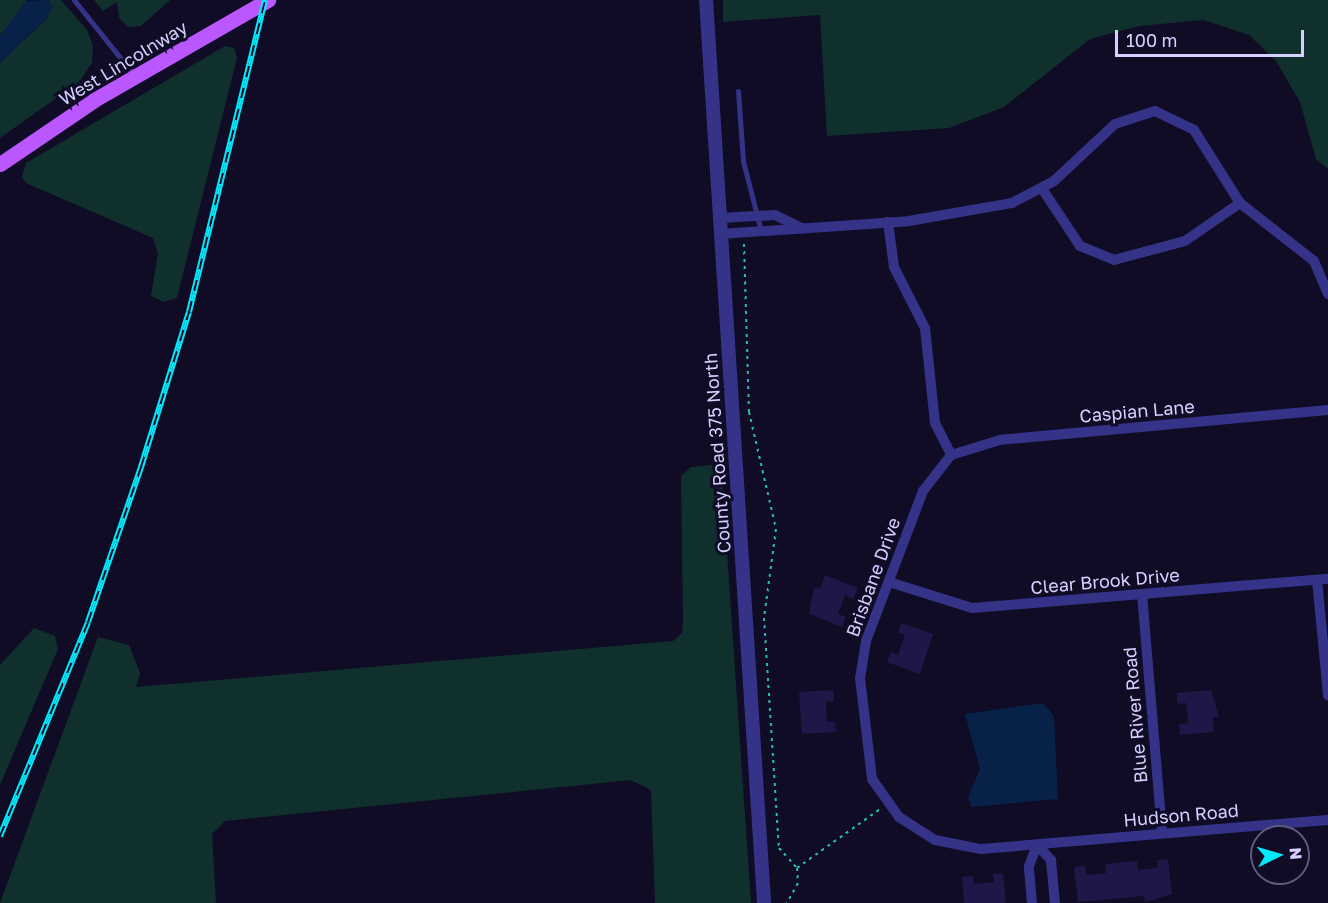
<!DOCTYPE html>
<style>
body{margin:0}
#map{position:relative;width:1328px;height:903px;overflow:hidden;background:#100c25;font-family:"Golos Text",sans-serif}
div>[style]{position:absolute}
.green>*{inset:0;background:#0f302d}
.water>*{inset:0;background:#072149}
.building>*{inset:0;background:#1f1748}
.path>*{height:2px;margin-top:-1px;transform-origin:0;background:repeating-linear-gradient(90deg,#23c0b2 0 3px,transparent 0 7.5px)}
.service>*{height:5px;margin:-2.5px;padding:0 2.5px;transform-origin:2.5px;border-radius:2.5px;background:#343388}
.minor>*{height:10px;margin:-5px;padding:0 5px;transform-origin:5px;border-radius:5px;background:#343388}
.tertiary>*{height:14px;margin:-7px;padding:0 7px;transform-origin:7px;border-radius:7px;background:#343388}
.primary>*{height:15px;margin:-7.5px;padding:0 7.5px;transform-origin:7.5px;border-radius:7.5px;background:#bb57ff}
.rail>*{height:6px;margin-top:-3px;transform-origin:0;background:repeating-linear-gradient(90deg,#100c25 0 11px,#00eafb 0 22px);box-sizing:border-box;border-block:2px solid #00eafb}
span{translate:-50% -50%;white-space:nowrap;text-align:center;line-height:1.15;-webkit-text-stroke:6px #100c25;paint-order:stroke}
.street-label{font-size:18px;color:#d4d0ff}
.north{position:absolute;left:1250px;top:825px;width:60px;height:60px;box-sizing:border-box;background:#100c25;border:2px solid #5e5a7c;border-radius:50%;rotate:85deg;font-size:16px;font-weight:700;line-height:24px;text-align:center;color:#d4d0ff}
.north::after{content:'';display:block;margin:auto;width:21px;height:27px;background:#00eafb;clip-path:polygon(50% 0,100% 100%,50% 72%,0 100%)}
.scale{position:absolute;left:1115px;top:30px;width:189px;height:27px;box-sizing:border-box;border:3px solid #d4d0ff;border-top:0;padding-left:8px;font-size:18px;line-height:21px;white-space:nowrap;color:#d4d0ff;-webkit-text-stroke:4px #100c25;paint-order:stroke}
</style>
<div id="map">
<div class="green">
<i style="clip-path:polygon(0 0,27px 0,0 36px)"></i>
<i style="clip-path:polygon(49px 0,61px 0,87px 30px,93px 46px,92px 63px,79px 82px,0 138px,0 63px,47px 18px,52px 6px)"></i>
<i style="clip-path:polygon(94px 0,170px 0,141px 26px,128px 27px,119px 18px,117px 2px,103px 11px)"></i>
<i style="clip-path:polygon(723px 0,1328px 0,1328px 169px,1316px 159px,1300px 102px,1276px 61px,1249px 35px,1204px 20px,1139px 26px,1090px 39px,1004px 107px,949px 128px,827px 136px,820px 15px,723px 22px)"></i>
<i style="clip-path:polygon(225px 46px,234px 48px,237px 58px,177px 298px,164px 302px,151px 296px,158px 253px,153px 238px,26px 183px,22px 177px,26px 163px)"></i>
<i style="clip-path:polygon(721px 464px,751px 903px,655px 903px,651px 790px,631px 780px,225px 821px,212px 834px,216px 903px,0 903px,98px 637px,129px 645px,140px 673px,136px 687px,673px 641px,682px 633px,683px 621px,681px 476px,691px 467px)"></i>
<i style="clip-path:polygon(34px 628px,55px 636px,58px 649px,0 785px,0 665px)"></i>
</div>
<div class="water">
<i style="clip-path:polygon(49px 0,52px 6px,47px 18px,0 63px,0 36px,26px 1px)"></i>
<i style="clip-path:polygon(1043px 703px,1054px 716px,1058px 799px,971px 807px,968px 797px,980px 769px,965px 714px)"></i>
</div>
<div class="building">
<i style="clip-path:polygon(825px 575px,858px 588px,853px 599px,845px 595px,838px 614px,846px 617px,842px 627px,809px 614px,814px 587px,820px 589px)"></i>
<i style="clip-path:polygon(901px 623px,933px 634px,920px 674px,887px 662px,891px 652px,898px 655px,905px 635px,898px 633px)"></i>
<i style="clip-path:polygon(833px 690px,834px 701px,826px 702px,827px 722px,835px 722px,836px 732px,802px 734px,799px 692px)"></i>
<i style="clip-path:polygon(1211px 690px,1219px 717px,1213px 717px,1214px 732px,1180px 735px,1179px 724px,1188px 723px,1186px 703px,1177px 704px,1177px 693px)"></i>
<i style="clip-path:polygon(1168px 859px,1172px 894px,1145px 902px,1144px 896px,1078px 902px,1074px 867px,1085px 866px,1086px 875px,1106px 873px,1105px 864px,1137px 861px,1138px 870px,1158px 868px,1157px 860px)"></i>
<i style="clip-path:polygon(993px 874px,1003px 874px,1006px 903px,964px 903px,962px 877px,973px 876px,974px 884px,994px 882px)"></i>
</div>
<div class="path">
<i style="left:744px;top:244px;width:168px;rotate:88.3deg"></i>
<i style="left:749px;top:412px;width:120px;rotate:77deg"></i>
<i style="left:776px;top:529px;width:90px;rotate:97.7deg"></i>
<i style="left:764px;top:618px;width:230px;rotate:86.3deg"></i>
<i style="left:779px;top:848px;width:27px;rotate:48deg"></i>
<i style="left:797px;top:868px;width:15px;rotate:86deg"></i>
<i style="left:798px;top:883px;width:23px;rotate:119deg"></i>
<i style="left:797px;top:868px;width:102px;rotate:-35.4deg"></i>
</div>
<div class="service">
<i style="left:74px;top:0;width:96px;rotate:51.3deg"></i>
<i style="left:738px;top:91px;width:70px;rotate:85.9deg"></i>
<i style="left:743px;top:161px;width:72px;rotate:75.6deg"></i>
</div>
<div class="minor">
<i style="left:1043px;top:190px;width:67px;rotate:56.5deg"></i>
<i style="left:1080px;top:246px;width:37px;rotate:22deg"></i>
<i style="left:1114px;top:260px;width:73px;rotate:-15deg"></i>
<i style="left:1185px;top:241px;width:67px;rotate:-34.6deg"></i>
<i style="left:719px;top:218px;width:56px;rotate:-3.1deg"></i>
<i style="left:775px;top:215px;width:30px;rotate:26deg"></i>
<i style="left:888px;top:222px;width:45px;rotate:82.4deg"></i>
<i style="left:894px;top:267px;width:68px;rotate:63.1deg"></i>
<i style="left:925px;top:328px;width:96px;rotate:84deg"></i>
<i style="left:935px;top:423px;width:36px;rotate:63deg"></i>
<i style="left:720px;top:234px;width:189px;rotate:-3.9deg"></i>
<i style="left:909px;top:221px;width:105px;rotate:-9.9deg"></i>
<i style="left:1012px;top:203px;width:47px;rotate:-27.6deg"></i>
<i style="left:1054px;top:181px;width:83px;rotate:-43.1deg"></i>
<i style="left:1115px;top:124px;width:42px;rotate:-18deg"></i>
<i style="left:1155px;top:111px;width:43px;rotate:26deg"></i>
<i style="left:1194px;top:130px;width:86px;rotate:57.8deg"></i>
<i style="left:1240px;top:203px;width:94px;rotate:38.1deg"></i>
<i style="left:1314px;top:261px;width:36px;rotate:67deg"></i>
<i style="left:1328px;top:410px;width:329px;rotate:174.8deg"></i>
<i style="left:1000px;top:440px;width:51px;rotate:163deg"></i>
<i style="left:951px;top:455px;width:46px;rotate:127.9deg"></i>
<i style="left:923px;top:491px;width:160px;rotate:110.8deg"></i>
<i style="left:866px;top:641px;width:37px;rotate:99deg"></i>
<i style="left:860px;top:678px;width:102px;rotate:83.2deg"></i>
<i style="left:872px;top:779px;width:47px;rotate:54.6deg"></i>
<i style="left:899px;top:817px;width:43px;rotate:32.6deg"></i>
<i style="left:935px;top:840px;width:47px;rotate:11.1deg"></i>
<i style="left:981px;top:849px;width:348px;rotate:-4.8deg"></i>
<i style="left:1317px;top:580px;width:116px;rotate:84.5deg"></i>
<i style="left:889px;top:582px;width:87px;rotate:17.4deg"></i>
<i style="left:972px;top:608px;width:357px;rotate:-4.7deg"></i>
<i style="left:1142px;top:594px;width:240px;rotate:85.2deg"></i>
<i style="left:1037px;top:845px;width:21px;rotate:47deg"></i>
<i style="left:1051px;top:860px;width:43px;rotate:84.7deg"></i>
<i style="left:1032px;top:903px;width:37px;rotate:-95deg"></i>
<i style="left:1029px;top:866px;width:22px;rotate:-69deg"></i>
</div>
<div class="tertiary">
<i style="left:706px;top:0;width:905px;rotate:86.32deg"></i>
</div>
<div class="primary">
<i style="left:0;top:164px;width:114px;rotate:-34.2deg"></i>
<i style="left:94px;top:100px;width:201px;rotate:-29.9deg"></i>
</div>
<div class="rail">
<i style="left:0;top:836px;width:231px;rotate:-67.6deg"></i>
<i style="left:88px;top:622px;width:164px;rotate:-71.1deg"></i>
<i style="left:141px;top:467px;width:162px;rotate:-72.8deg"></i>
<i style="left:189px;top:312px;width:321px;rotate:-76.3deg"></i>
</div>
<div class="street-label">
<span style="left:123px;top:63px;rotate:-31deg">West Lincolnway</span>
<span style="left:1137px;top:411px;rotate:-5deg">Caspian Lane</span>
<span style="left:717px;top:453px;rotate:-94deg">County Road 375 North</span>
<span style="left:873px;top:577px;rotate:-70deg">Brisbane Drive</span>
<span style="left:1105px;top:581px;rotate:-5deg">Clear Brook Drive</span>
<span style="left:1135px;top:715px;rotate:-95deg">Blue River Road</span>
<span style="left:1181px;top:815px;rotate:-5deg">Hudson Road</span>
</div>
<div class="north">N</div>
<div class="scale">100 m</div>
</div>
